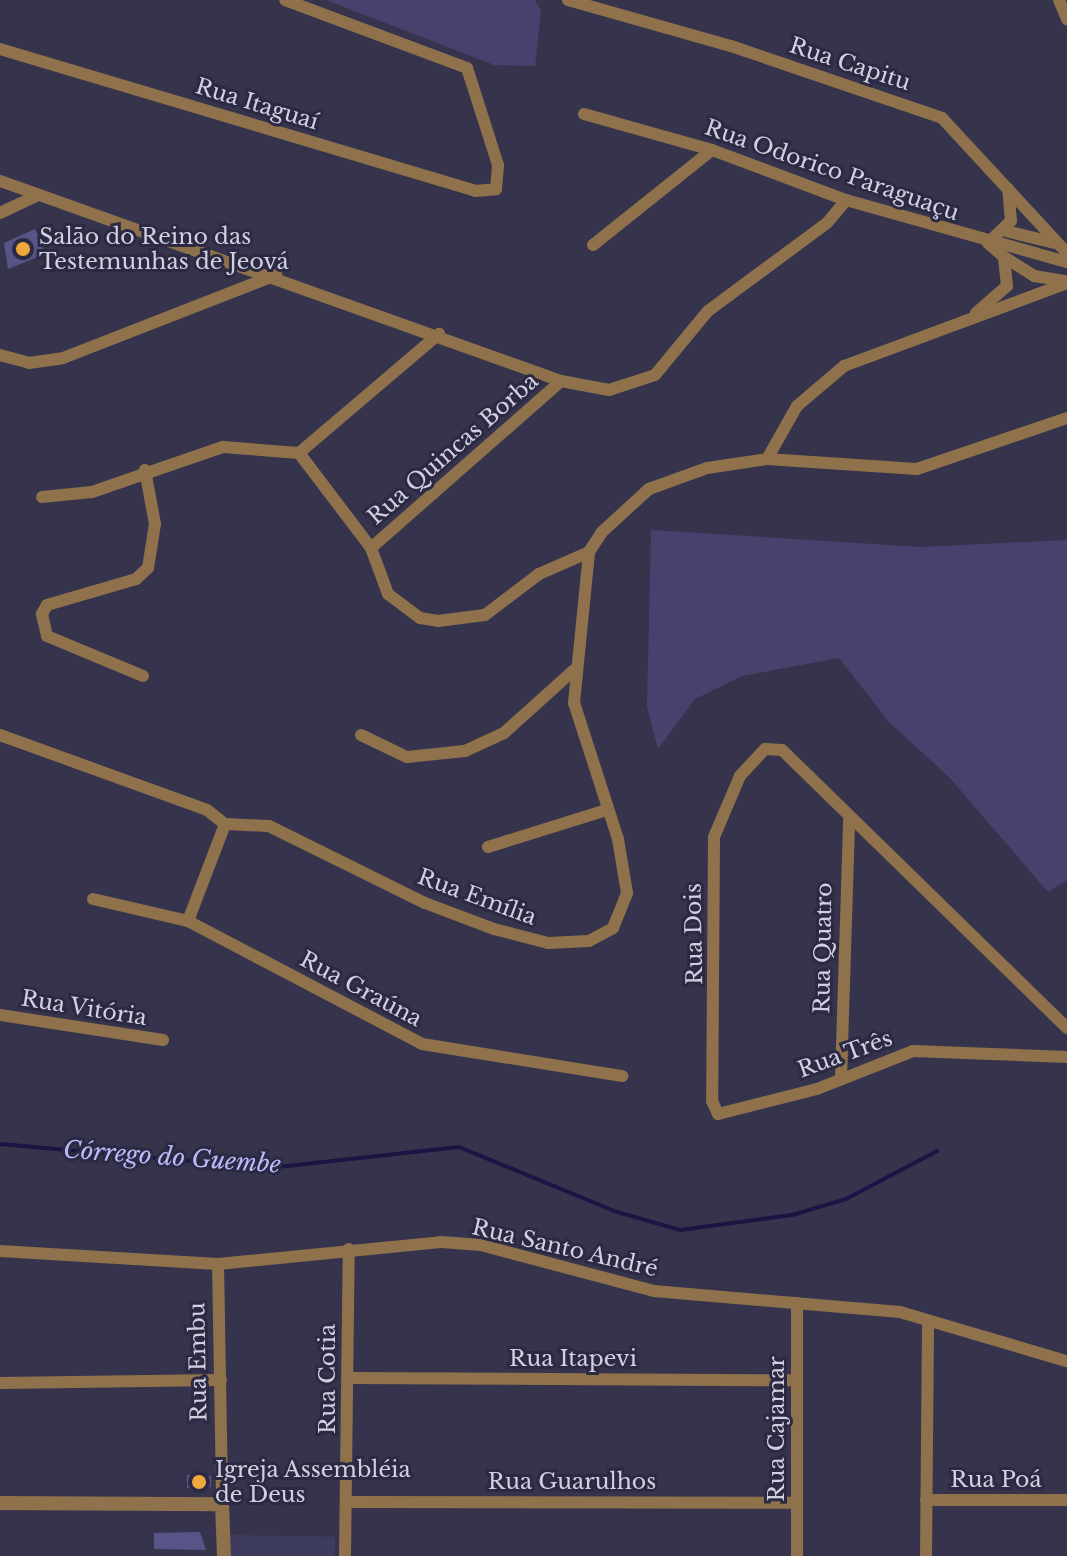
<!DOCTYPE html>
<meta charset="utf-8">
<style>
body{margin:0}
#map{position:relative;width:1067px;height:1556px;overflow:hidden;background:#36344d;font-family:"Libre Baskerville",serif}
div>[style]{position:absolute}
.built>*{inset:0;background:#3e3c5c;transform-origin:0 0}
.green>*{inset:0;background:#46426d}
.stream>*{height:4px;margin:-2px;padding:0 2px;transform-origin:2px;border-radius:2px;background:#1c1443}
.building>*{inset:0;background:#585488}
.minor>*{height:12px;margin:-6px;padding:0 6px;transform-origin:6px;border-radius:6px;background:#8f724b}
.tertiary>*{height:14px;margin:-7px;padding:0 7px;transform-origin:7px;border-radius:7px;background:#8f724b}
.dots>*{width:22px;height:22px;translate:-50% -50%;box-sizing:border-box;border:4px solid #2c2a43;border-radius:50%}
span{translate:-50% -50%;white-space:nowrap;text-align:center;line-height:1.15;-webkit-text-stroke:6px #2c2a43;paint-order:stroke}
.street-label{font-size:22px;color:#d0d0e0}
.poi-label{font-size:22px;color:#d0d0e0}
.left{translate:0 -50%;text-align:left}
.water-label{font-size:24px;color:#bdbafc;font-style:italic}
</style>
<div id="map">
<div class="built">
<i style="left:231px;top:1535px;width:104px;height:21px;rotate:1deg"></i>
</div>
<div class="green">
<i style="clip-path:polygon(326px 0,535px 0,541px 11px,535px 66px,494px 65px)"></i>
<i style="clip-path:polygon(651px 530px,921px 547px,1067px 540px,1067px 880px,1048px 892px,950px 778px,889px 722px,839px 658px,742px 676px,695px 699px,658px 749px,647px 707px)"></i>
</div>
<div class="stream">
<i style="left:0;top:1144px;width:270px;rotate:5.1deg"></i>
<i style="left:269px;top:1168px;width:191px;rotate:-6.3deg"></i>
<i style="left:459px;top:1147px;width:168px;rotate:22.4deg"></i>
<i style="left:614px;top:1211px;width:69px;rotate:16.1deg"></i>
<i style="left:680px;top:1230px;width:113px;rotate:-7.6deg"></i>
<i style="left:792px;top:1215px;width:56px;rotate:-16.5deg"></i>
<i style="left:846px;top:1199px;width:103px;rotate:-27.8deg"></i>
</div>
<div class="building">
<i style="clip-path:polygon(35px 229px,45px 254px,8px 269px,4px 243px)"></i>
<i style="clip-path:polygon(187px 1475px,211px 1476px,211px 1487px,187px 1488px)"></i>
<i style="clip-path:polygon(200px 1532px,206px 1550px,154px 1549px,154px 1533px)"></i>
</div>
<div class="minor">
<i style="left:568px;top:0;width:169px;rotate:15.8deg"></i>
<i style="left:731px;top:46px;width:223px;rotate:18.8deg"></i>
<i style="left:942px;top:118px;width:184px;rotate:47.2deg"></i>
<i style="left:1059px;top:0;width:21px;rotate:67deg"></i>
<i style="left:0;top:49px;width:496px;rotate:16.6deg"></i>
<i style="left:475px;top:191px;width:21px;rotate:-5deg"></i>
<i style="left:496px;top:189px;width:24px;rotate:-85deg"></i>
<i style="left:498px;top:165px;width:102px;rotate:-107.7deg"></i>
<i style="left:467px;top:68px;width:194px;rotate:-159.5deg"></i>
<i style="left:584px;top:114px;width:133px;rotate:15.7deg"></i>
<i style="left:712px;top:150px;width:143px;rotate:20.5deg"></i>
<i style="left:846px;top:200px;width:230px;rotate:15.7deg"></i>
<i style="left:0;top:181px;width:596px;rotate:19.62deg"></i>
<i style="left:561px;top:381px;width:49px;rotate:10.6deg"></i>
<i style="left:609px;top:390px;width:48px;rotate:-18.1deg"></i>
<i style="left:655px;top:375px;width:83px;rotate:-50.4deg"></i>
<i style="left:708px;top:311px;width:148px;rotate:-36.5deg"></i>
<i style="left:827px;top:223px;width:30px;rotate:-50deg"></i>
<i style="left:0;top:213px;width:42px;rotate:-25.3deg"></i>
<i style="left:1006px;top:231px;width:50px;rotate:13.8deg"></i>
<i style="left:593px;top:245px;width:152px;rotate:-38.6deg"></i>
<i style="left:1004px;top:257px;width:36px;rotate:32deg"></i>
<i style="left:1034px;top:276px;width:33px;rotate:9deg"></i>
<i style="left:976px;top:313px;width:41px;rotate:-41.1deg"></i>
<i style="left:1007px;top:286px;width:29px;rotate:-96deg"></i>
<i style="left:1004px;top:257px;width:21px;rotate:-139deg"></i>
<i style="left:988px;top:243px;width:32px;rotate:-44deg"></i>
<i style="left:1011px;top:221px;width:32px;rotate:-95deg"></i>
<i style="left:0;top:355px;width:30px;rotate:15deg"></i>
<i style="left:29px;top:363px;width:34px;rotate:-8deg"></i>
<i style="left:63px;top:358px;width:229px;rotate:-21.3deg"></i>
<i style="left:299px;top:453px;width:184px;rotate:-40.4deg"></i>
<i style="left:767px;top:459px;width:61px;rotate:-60.5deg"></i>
<i style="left:797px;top:406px;width:62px;rotate:-40.4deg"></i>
<i style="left:844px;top:366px;width:238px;rotate:-20.4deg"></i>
<i style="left:42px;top:497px;width:50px;rotate:-5.7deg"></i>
<i style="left:92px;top:492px;width:139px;rotate:-19deg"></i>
<i style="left:223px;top:447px;width:76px;rotate:4.5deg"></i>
<i style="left:299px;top:453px;width:119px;rotate:52.8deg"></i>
<i style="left:371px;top:548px;width:49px;rotate:69.7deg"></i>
<i style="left:388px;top:594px;width:40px;rotate:37deg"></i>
<i style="left:420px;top:618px;width:18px;rotate:9deg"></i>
<i style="left:438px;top:621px;width:47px;rotate:-7.3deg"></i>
<i style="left:485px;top:615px;width:68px;rotate:-37.2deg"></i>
<i style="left:539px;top:574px;width:55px;rotate:-23.7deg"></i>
<i style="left:371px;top:548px;width:253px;rotate:-41.3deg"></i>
<i style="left:143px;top:676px;width:104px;rotate:-157.4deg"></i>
<i style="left:47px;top:636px;width:23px;rotate:-103deg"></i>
<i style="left:42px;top:614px;width:10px;rotate:-61deg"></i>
<i style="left:47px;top:605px;width:93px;rotate:-16.3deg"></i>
<i style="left:136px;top:579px;width:16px;rotate:-43deg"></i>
<i style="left:148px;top:568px;width:45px;rotate:-81deg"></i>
<i style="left:155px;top:524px;width:55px;rotate:-100.5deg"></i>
<i style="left:0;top:735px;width:220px;rotate:19.9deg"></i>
<i style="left:207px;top:810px;width:23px;rotate:38deg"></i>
<i style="left:225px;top:824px;width:44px;rotate:2.6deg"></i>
<i style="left:269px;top:826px;width:174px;rotate:26.3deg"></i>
<i style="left:425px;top:903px;width:74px;rotate:20.6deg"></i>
<i style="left:494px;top:929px;width:56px;rotate:14.5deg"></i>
<i style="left:548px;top:943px;width:41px;rotate:-2.8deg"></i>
<i style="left:589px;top:941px;width:27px;rotate:-28deg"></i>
<i style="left:613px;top:928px;width:38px;rotate:-68deg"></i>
<i style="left:627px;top:893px;width:55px;rotate:-99.5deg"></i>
<i style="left:618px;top:839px;width:143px;rotate:-107.9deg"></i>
<i style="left:574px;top:703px;width:152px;rotate:-84.3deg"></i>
<i style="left:589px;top:552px;width:24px;rotate:-57deg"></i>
<i style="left:602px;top:532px;width:64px;rotate:-42.5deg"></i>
<i style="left:649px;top:489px;width:62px;rotate:-19.9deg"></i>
<i style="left:707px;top:468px;width:61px;rotate:-8.5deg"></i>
<i style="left:767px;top:459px;width:150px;rotate:3.8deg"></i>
<i style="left:917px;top:469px;width:158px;rotate:-18.8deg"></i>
<i style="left:361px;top:735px;width:51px;rotate:25.6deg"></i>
<i style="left:407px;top:757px;width:58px;rotate:-5.9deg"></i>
<i style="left:465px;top:751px;width:43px;rotate:-24.8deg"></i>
<i style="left:504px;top:733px;width:94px;rotate:-42deg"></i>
<i style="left:488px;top:847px;width:125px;rotate:-17.3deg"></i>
<i style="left:93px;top:899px;width:98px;rotate:13deg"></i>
<i style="left:188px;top:921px;width:264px;rotate:27.7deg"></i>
<i style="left:422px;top:1044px;width:203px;rotate:9.1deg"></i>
<i style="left:188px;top:921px;width:104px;rotate:-69.1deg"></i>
<i style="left:0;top:1015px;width:165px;rotate:8.7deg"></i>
<i style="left:1067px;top:1028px;width:398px;rotate:-135.7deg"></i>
<i style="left:782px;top:750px;width:17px;rotate:-177deg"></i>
<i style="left:765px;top:749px;width:37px;rotate:133deg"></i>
<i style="left:740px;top:776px;width:66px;rotate:113.1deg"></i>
<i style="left:714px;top:837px;width:264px;rotate:90.4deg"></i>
<i style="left:712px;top:1101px;width:14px;rotate:65deg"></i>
<i style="left:718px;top:1114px;width:102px;rotate:-14.2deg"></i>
<i style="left:817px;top:1089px;width:103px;rotate:-21.6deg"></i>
<i style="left:913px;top:1051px;width:154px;rotate:2.2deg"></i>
<i style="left:841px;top:1079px;width:261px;rotate:-88.2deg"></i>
<i style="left:0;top:1251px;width:218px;rotate:3.4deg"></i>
<i style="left:218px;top:1264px;width:224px;rotate:-5.6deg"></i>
<i style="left:441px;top:1242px;width:40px;rotate:4.3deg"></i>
<i style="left:481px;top:1245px;width:179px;rotate:14.9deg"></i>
<i style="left:654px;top:1291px;width:247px;rotate:4.9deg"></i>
<i style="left:900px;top:1312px;width:174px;rotate:16.4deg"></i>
<i style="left:218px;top:1264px;width:240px;rotate:89deg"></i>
<i style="left:348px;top:1378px;width:449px;rotate:0.3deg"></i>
<i style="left:0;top:1383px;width:221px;rotate:-0.8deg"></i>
<i style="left:926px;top:1500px;width:141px"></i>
<i style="left:348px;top:1502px;width:448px;rotate:0.1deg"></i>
<i style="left:345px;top:1556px;width:307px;rotate:-89.3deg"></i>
<i style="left:797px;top:1556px;width:253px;rotate:-90deg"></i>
<i style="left:926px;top:1556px;width:234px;rotate:-89.5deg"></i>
</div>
<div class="tertiary">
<i style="left:0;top:1503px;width:222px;rotate:0.3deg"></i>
<i style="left:222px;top:1504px;width:52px;rotate:87.8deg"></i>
</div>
<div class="dots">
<i style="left:23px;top:249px;background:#eea83c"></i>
<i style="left:199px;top:1482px;background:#eea83c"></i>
</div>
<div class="street-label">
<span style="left:850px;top:64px;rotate:18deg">Rua Capitu</span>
<span style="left:257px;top:104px;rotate:17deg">Rua Itaguaí</span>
<span style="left:832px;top:170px;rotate:19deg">Rua Odorico Paraguaçu</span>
<span style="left:453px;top:449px;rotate:-41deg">Rua Quincas Borba</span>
<span style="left:477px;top:897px;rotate:20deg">Rua Emília</span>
<span style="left:694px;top:934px;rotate:-91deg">Rua Dois</span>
<span style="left:823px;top:948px;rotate:-89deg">Rua Quatro</span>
<span style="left:361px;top:989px;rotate:28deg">Rua Graúna</span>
<span style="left:84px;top:1008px;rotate:9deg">Rua Vitória</span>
<span style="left:845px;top:1054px;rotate:-20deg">Rua Três</span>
<span style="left:565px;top:1248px;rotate:13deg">Rua Santo André</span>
<span style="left:573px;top:1359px">Rua Itapevi</span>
<span style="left:198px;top:1362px;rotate:-91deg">Rua Embu</span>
<span style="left:328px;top:1379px;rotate:-90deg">Rua Cotia</span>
<span style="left:777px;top:1429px;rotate:-90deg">Rua Cajamar</span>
<span style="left:996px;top:1480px">Rua Poá</span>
<span style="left:572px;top:1482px">Rua Guarulhos</span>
</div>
<div class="poi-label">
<span class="left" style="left:39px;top:249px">Salão do Reino das<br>Testemunhas de Jeová</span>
<span class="left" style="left:215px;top:1482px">Igreja Assembléia<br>de Deus</span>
</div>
<div class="water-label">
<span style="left:172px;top:1157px;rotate:4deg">Córrego do Guembe</span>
</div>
</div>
